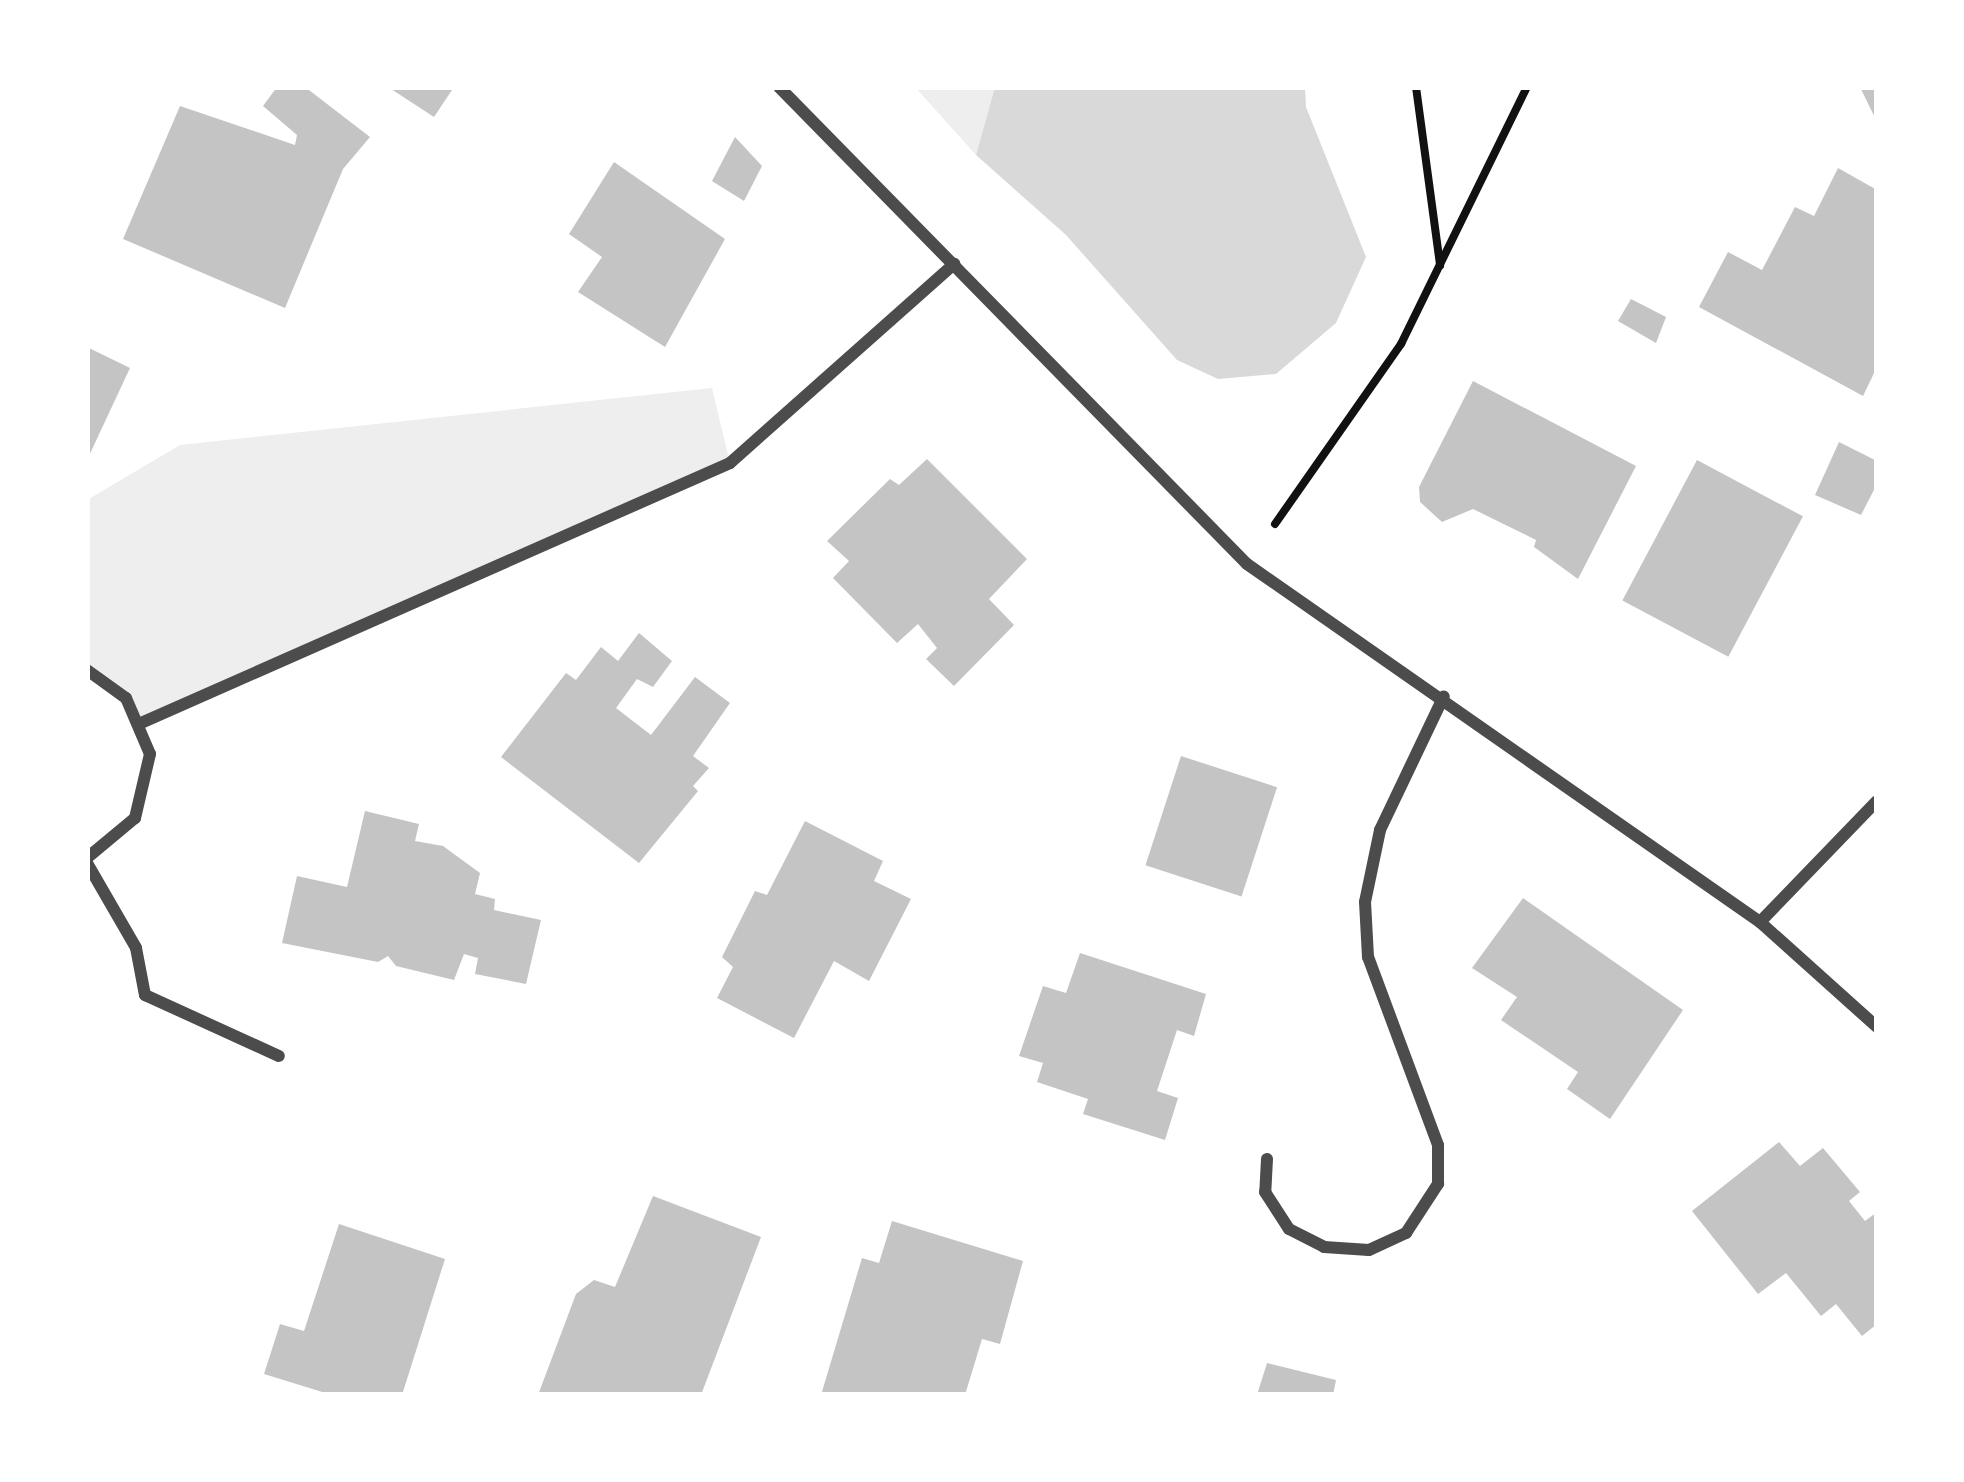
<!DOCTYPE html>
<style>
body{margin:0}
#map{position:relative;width:1964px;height:1482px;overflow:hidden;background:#fff;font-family:"Times New Roman",serif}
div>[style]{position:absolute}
.green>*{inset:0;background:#eee}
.water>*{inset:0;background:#d9d9d9}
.building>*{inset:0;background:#c4c4c4;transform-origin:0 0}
.path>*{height:8px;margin:-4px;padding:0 4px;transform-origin:4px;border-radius:4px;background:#111}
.minor>*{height:12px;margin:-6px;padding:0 6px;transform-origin:6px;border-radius:6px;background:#4c4c4c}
span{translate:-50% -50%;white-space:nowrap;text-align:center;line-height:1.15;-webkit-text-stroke:12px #fff;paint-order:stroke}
.frame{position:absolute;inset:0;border:90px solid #fff;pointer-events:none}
</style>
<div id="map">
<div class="green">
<i style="clip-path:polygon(915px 87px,995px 87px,976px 155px)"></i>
<i style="clip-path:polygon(712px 388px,730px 463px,141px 723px,126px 698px,87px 670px,87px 500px,180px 445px)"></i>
</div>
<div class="water">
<i style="clip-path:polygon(995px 87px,1305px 87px,1306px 107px,1366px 257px,1336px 323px,1276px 374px,1218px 379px,1177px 360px,1066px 235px,976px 155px)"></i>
</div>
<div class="building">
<i style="clip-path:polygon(277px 87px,305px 87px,370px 137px,343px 169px,285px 308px,123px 239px,180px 106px,295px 145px,297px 135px,263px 106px)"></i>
<i style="clip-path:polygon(388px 87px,454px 87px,434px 117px)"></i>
<i style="clip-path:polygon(1860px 87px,1877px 87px,1877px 122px)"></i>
<i style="clip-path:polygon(735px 137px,762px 166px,744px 201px,712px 181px)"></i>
<i style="clip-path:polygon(614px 162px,725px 239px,665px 347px,578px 292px,602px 257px,569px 234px)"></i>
<i style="clip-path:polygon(1838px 168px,1877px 190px,1877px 367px,1863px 396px,1699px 307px,1728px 252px,1762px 270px,1795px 207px,1814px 216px)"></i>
<i style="clip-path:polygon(1631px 299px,1666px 317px,1656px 343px,1618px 321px)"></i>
<i style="clip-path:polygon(87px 347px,130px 368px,87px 460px)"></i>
<i style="clip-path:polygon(1473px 381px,1636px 466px,1578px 579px,1534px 547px,1536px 540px,1473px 509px,1442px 522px,1420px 502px,1419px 487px)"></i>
<i style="clip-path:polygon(1839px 442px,1877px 461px,1877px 484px,1861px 515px,1815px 495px)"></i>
<i style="clip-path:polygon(927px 459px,1027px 559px,989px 599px,1014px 625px,954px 686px,926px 659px,937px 648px,918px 624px,897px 643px,833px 578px,849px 561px,827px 541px,890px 479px,899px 485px)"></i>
<i style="left:1697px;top:460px;width:120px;height:159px;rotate:28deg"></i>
<i style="clip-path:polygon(639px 633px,672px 661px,653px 687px,637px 679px,616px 708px,651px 735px,695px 677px,730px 703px,693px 756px,709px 768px,693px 786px,698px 791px,639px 863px,501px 757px,566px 673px,576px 680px,601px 647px,618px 661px)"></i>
<i style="left:1181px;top:756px;width:101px;height:115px;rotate:18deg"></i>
<i style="clip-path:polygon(365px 811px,419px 824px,415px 841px,443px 846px,480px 873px,475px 894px,495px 899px,494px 910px,541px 920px,526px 984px,475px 974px,478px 958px,464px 954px,454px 980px,396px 966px,388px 956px,378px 962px,282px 943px,297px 876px,347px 887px)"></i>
<i style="clip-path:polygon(805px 821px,883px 861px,874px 881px,911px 899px,869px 981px,834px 961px,794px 1038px,717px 998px,733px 967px,722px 957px,755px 891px,767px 895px)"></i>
<i style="clip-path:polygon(1523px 898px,1683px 1010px,1610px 1119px,1567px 1089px,1578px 1072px,1501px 1020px,1517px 997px,1472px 968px)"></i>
<i style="clip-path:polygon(1080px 953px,1206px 994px,1194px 1036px,1177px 1030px,1157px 1091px,1178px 1098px,1165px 1140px,1083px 1114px,1088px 1099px,1037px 1082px,1043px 1063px,1019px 1056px,1043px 986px,1066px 993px)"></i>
<i style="clip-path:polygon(1779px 1142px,1800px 1166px,1823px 1148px,1860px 1192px,1849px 1201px,1865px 1221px,1877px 1212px,1877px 1324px,1862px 1336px,1836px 1304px,1821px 1316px,1786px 1273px,1758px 1294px,1692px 1211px)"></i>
<i style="clip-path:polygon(653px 1196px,761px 1237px,701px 1395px,538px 1395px,576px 1294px,594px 1280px,615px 1287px)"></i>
<i style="clip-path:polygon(892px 1221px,1023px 1261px,1000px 1344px,982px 1339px,965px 1395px,821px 1395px,862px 1258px,879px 1263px)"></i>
<i style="clip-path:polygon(339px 1224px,445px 1259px,402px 1395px,332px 1395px,264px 1374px,280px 1324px,304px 1331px)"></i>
<i style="clip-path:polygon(1267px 1363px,1336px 1380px,1333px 1395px,1257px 1395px)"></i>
</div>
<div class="path">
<i style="left:1416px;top:87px;width:180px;rotate:82.3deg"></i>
<i style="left:1275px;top:524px;width:220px;rotate:-55deg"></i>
<i style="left:1401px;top:344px;width:286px;rotate:-63.9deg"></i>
</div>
<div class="minor">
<i style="left:779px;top:87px;width:668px;rotate:45.55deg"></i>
<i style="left:1247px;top:564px;width:626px;rotate:34.91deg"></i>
<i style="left:1760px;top:922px;width:157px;rotate:41.9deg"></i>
<i style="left:87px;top:670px;width:48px;rotate:35.7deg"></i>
<i style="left:126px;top:698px;width:61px;rotate:66.8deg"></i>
<i style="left:150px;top:754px;width:66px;rotate:103.2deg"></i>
<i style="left:135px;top:818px;width:62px;rotate:140.2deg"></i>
<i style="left:141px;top:723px;width:644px;rotate:-23.82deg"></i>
<i style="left:730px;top:463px;width:300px;rotate:-41.6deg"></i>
<i style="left:87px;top:863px;width:98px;rotate:60deg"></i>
<i style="left:136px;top:948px;width:48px;rotate:79.2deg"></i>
<i style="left:145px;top:995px;width:147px;rotate:24.5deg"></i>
<i style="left:1760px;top:922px;width:168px;rotate:-46deg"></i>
<i style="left:1267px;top:1159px;width:33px;rotate:93deg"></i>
<i style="left:1265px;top:1192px;width:44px;rotate:57deg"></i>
<i style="left:1289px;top:1229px;width:39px;rotate:27deg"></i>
<i style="left:1324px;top:1247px;width:45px;rotate:3.8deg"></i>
<i style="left:1369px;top:1250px;width:41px;rotate:-24.7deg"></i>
<i style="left:1406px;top:1233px;width:59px;rotate:-56.9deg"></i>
<i style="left:1438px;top:1184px;width:39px;rotate:-90deg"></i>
<i style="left:1438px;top:1145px;width:201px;rotate:-110.4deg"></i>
<i style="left:1368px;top:957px;width:55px;rotate:-93.1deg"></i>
<i style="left:1365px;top:902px;width:74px;rotate:-78.2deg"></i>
<i style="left:1380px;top:830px;width:148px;rotate:-64.5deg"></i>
</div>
<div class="frame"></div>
</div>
